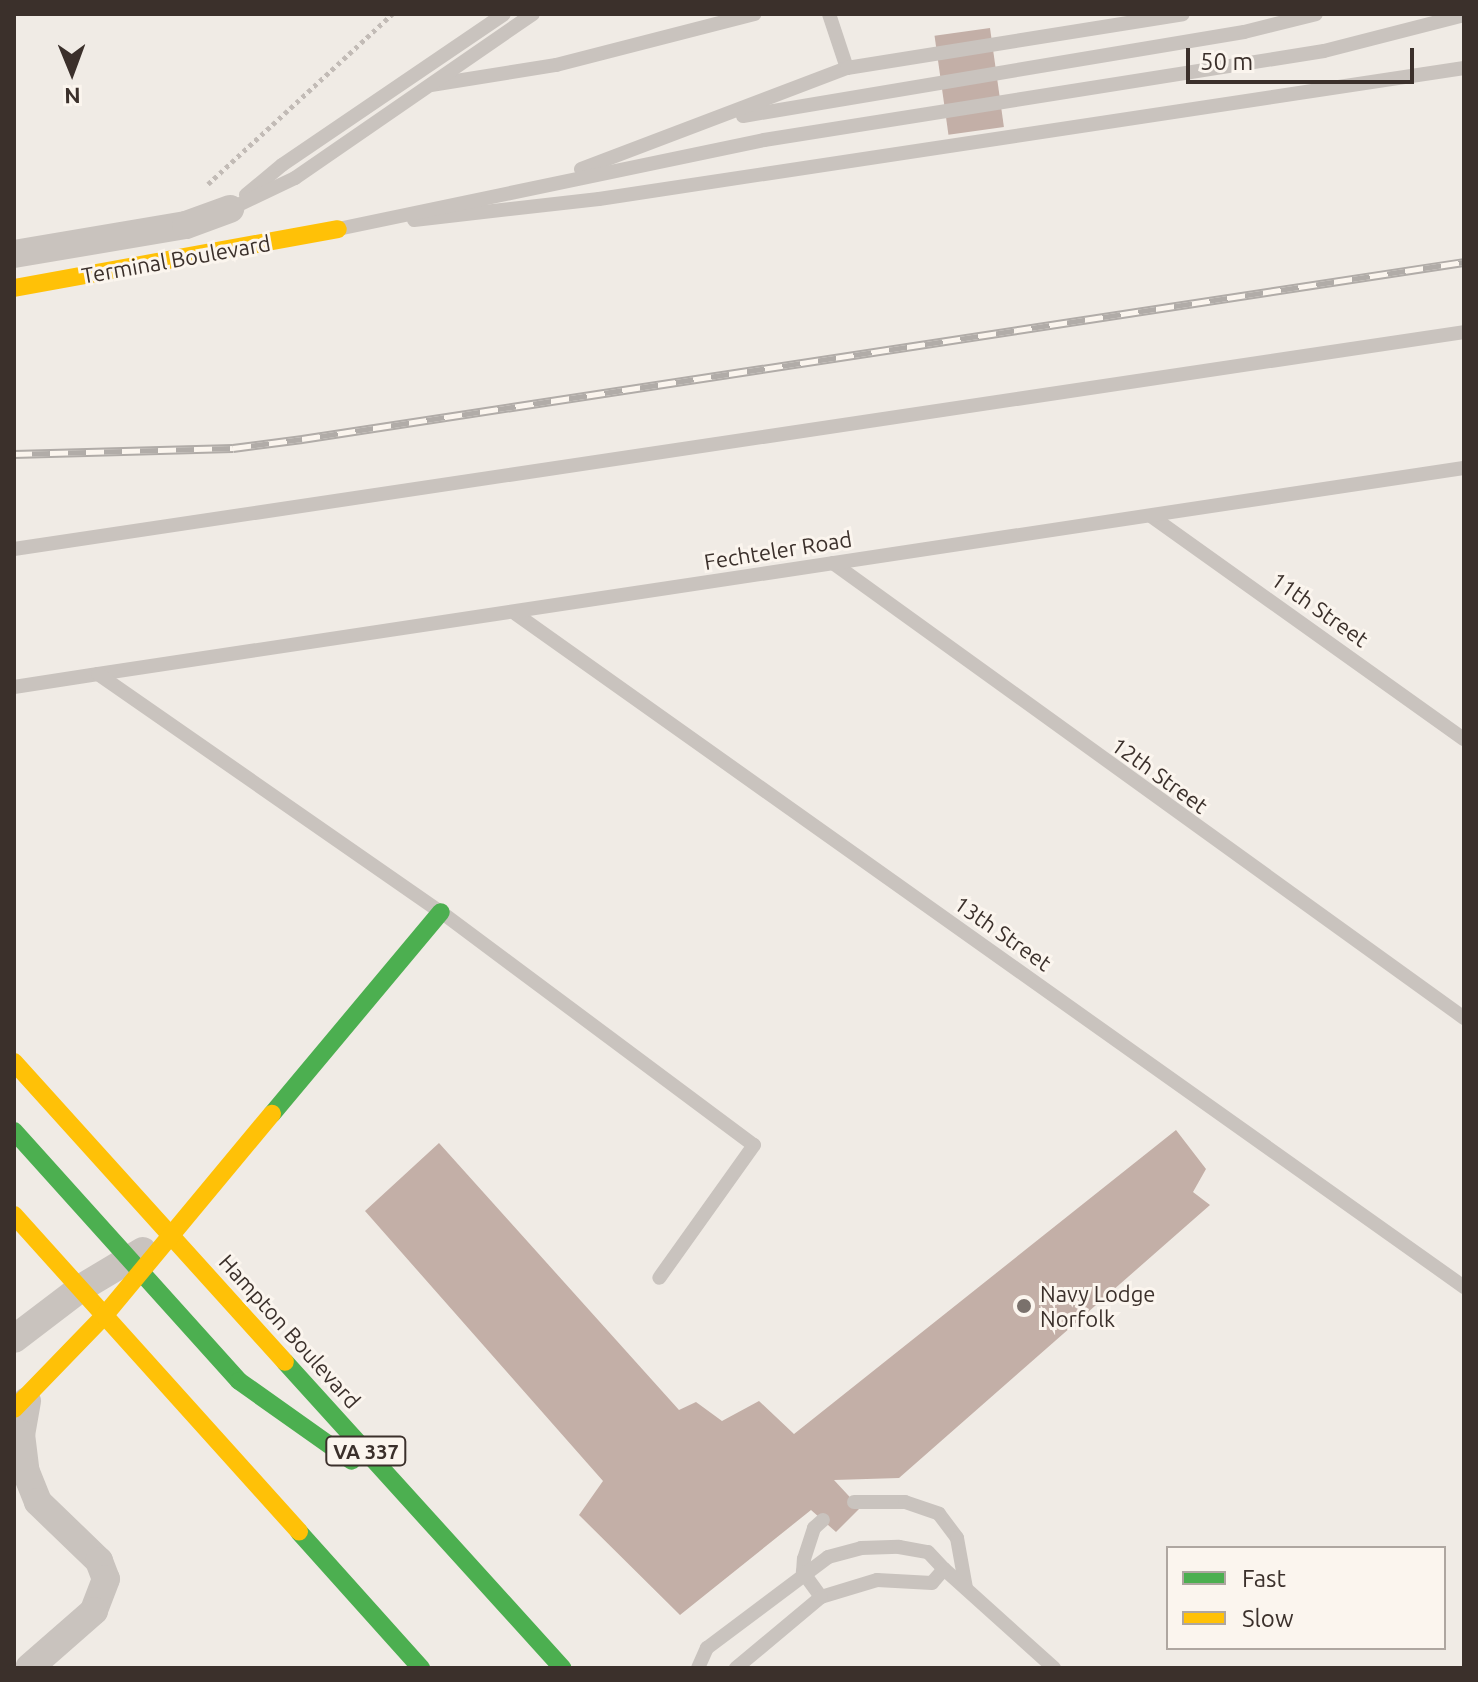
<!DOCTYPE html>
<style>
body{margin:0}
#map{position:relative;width:1478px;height:1682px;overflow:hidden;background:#f0ebe5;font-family:Ubuntu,sans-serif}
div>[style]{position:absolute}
.building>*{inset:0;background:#c3afa7;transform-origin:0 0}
.path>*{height:5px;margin-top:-2.5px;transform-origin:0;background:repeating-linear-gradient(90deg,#c2bbb6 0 4px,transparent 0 8px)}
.lane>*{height:14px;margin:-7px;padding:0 7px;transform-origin:7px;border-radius:7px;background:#c9c3be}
.street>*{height:28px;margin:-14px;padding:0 14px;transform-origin:14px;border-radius:14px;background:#c9c3be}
.fast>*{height:18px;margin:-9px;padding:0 9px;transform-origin:9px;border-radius:9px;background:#4caf50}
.slow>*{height:18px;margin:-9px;padding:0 9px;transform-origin:9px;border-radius:9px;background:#ffc107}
.rail>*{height:9px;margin-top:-4.5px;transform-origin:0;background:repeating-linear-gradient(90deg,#fbf5ee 0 18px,#b1aca8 0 36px);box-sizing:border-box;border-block:2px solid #b1aca8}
.dots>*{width:22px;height:22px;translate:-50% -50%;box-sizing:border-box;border:4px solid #fbf5ee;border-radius:50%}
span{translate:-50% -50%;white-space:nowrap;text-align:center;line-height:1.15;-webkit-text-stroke:6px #fbf5ee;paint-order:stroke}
.shield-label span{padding:2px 6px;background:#fbf5ee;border:2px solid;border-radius:6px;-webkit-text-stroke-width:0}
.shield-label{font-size:20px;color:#3b302b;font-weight:700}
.street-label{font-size:22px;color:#3b302b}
.poi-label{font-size:22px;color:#3b302b}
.left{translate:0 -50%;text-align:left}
.frame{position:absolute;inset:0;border:16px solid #3b302b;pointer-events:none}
.legend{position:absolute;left:1166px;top:1546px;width:280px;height:104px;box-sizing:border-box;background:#fbf5ee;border:2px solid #aea6a0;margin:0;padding:10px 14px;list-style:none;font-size:24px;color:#3b302b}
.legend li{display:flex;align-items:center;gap:16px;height:40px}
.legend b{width:40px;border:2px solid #aea6a0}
.north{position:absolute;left:32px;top:32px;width:80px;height:80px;-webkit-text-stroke:6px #fbf5ee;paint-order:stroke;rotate:179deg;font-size:22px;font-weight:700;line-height:32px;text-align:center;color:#3b302b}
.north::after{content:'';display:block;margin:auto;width:28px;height:36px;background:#3b302b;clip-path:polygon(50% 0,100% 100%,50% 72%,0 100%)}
.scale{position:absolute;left:1186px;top:48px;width:228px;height:36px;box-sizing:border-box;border:4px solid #3b302b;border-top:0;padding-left:10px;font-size:24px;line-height:28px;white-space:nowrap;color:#3b302b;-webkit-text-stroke:6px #fbf5ee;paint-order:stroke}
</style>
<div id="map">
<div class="building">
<i style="left:990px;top:28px;width:100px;height:56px;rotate:82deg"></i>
<i style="clip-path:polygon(1176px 1130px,1206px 1169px,1193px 1192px,1210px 1205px,899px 1478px,834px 1480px,860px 1508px,836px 1532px,811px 1510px,680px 1615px,579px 1515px,603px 1481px,365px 1211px,439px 1143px,679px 1410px,696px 1402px,722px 1421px,759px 1401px,794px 1434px)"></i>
</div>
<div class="path">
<i style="left:208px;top:184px;width:251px;rotate:-42.7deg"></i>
</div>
<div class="lane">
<i style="left:829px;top:14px;width:57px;rotate:71.6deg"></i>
<i style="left:431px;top:85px;width:127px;rotate:-9.1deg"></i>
<i style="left:556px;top:65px;width:205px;rotate:-14.4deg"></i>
<i style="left:743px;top:116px;width:508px;rotate:-9.52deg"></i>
<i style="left:1244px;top:32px;width:74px;rotate:-14deg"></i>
<i style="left:581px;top:169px;width:285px;rotate:-20.8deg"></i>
<i style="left:847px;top:68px;width:340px;rotate:-9.1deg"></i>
<i style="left:246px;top:195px;width:47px;rotate:-39.8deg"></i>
<i style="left:282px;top:165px;width:268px;rotate:-34.2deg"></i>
<i style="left:230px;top:209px;width:72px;rotate:-25.5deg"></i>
<i style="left:295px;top:178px;width:289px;rotate:-34.6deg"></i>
<i style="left:414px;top:220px;width:186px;rotate:-6.5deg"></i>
<i style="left:599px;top:199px;width:875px;rotate:-8.61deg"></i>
<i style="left:338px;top:229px;width:435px;rotate:-11.8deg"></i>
<i style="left:764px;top:140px;width:567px;rotate:-9.03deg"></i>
<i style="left:1324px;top:51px;width:145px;rotate:-14.4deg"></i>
<i style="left:1151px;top:516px;width:384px;rotate:35.5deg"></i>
<i style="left:14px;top:549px;width:1466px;rotate:-8.51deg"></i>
<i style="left:833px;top:563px;width:778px;rotate:35.79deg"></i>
<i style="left:516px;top:614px;width:1163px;rotate:35.37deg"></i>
<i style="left:98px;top:674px;width:1381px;rotate:-8.58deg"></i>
<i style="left:14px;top:687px;width:85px;rotate:-8.8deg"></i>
<i style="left:98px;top:674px;width:417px;rotate:34.8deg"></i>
<i style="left:441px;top:912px;width:390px;rotate:36.7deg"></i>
<i style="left:754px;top:1145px;width:163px;rotate:125.5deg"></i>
<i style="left:854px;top:1502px;width:51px"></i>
<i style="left:905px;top:1502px;width:36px;rotate:19deg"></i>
<i style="left:939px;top:1514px;width:30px;rotate:53deg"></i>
<i style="left:957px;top:1538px;width:51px;rotate:79.8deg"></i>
<i style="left:944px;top:1569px;width:148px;rotate:42deg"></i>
<i style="left:821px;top:1597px;width:31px;rotate:-126deg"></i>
<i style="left:803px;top:1572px;width:13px;rotate:-86deg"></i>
<i style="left:804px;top:1559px;width:33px;rotate:-72deg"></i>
<i style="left:814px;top:1528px;width:12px;rotate:-42deg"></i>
<i style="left:698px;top:1668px;width:22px;rotate:-66deg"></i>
<i style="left:707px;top:1648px;width:151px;rotate:-36.9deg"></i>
<i style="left:828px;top:1557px;width:34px;rotate:-15deg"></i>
<i style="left:861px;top:1548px;width:38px;rotate:-2deg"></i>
<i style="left:899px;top:1547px;width:29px;rotate:10deg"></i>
<i style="left:928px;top:1552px;width:23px;rotate:47deg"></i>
<i style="left:944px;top:1569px;width:18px;rotate:131deg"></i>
<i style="left:932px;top:1583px;width:55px;rotate:-176.9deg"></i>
<i style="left:877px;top:1580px;width:59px;rotate:163.1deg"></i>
<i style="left:821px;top:1597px;width:111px;rotate:140.1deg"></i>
</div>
<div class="street">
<i style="left:14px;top:254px;width:174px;rotate:-9.6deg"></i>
<i style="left:186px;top:225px;width:47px;rotate:-20deg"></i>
<i style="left:14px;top:1339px;width:84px;rotate:-37.3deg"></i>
<i style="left:81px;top:1288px;width:72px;rotate:-30.8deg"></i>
<i style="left:27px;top:1401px;width:34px;rotate:100deg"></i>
<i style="left:21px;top:1434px;width:38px;rotate:83deg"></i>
<i style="left:26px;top:1472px;width:32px;rotate:68deg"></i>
<i style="left:38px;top:1502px;width:85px;rotate:44deg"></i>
<i style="left:99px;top:1561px;width:19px;rotate:69deg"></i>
<i style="left:106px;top:1579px;width:34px;rotate:111deg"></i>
<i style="left:94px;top:1611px;width:86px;rotate:138.8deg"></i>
</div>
<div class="fast">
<i style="left:272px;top:1114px;width:263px;rotate:-50.1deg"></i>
<i style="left:14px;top:1131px;width:336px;rotate:48deg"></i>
<i style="left:239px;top:1381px;width:138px;rotate:35.3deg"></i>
<i style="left:285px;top:1362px;width:413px;rotate:47.8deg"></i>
<i style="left:299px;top:1532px;width:183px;rotate:48.1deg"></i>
</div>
<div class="slow">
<i style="left:14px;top:288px;width:329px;rotate:-10.3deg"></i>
<i style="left:14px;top:1062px;width:404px;rotate:47.9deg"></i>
<i style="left:14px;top:1215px;width:426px;rotate:48deg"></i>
<i style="left:14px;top:1409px;width:129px;rotate:-45.9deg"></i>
<i style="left:104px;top:1316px;width:263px;rotate:-50.3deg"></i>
</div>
<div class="rail">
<i style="left:14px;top:454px;width:219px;rotate:-1.6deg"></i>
<i style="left:233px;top:448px;width:70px;rotate:-7.4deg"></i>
<i style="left:302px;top:439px;width:1175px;rotate:-8.66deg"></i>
</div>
<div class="dots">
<i style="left:1024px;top:1306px;background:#7a716c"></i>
</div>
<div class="shield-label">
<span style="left:366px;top:1451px">VA 337</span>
</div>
<div class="street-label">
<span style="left:176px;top:259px;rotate:-10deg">Terminal Boulevard</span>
<span style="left:778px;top:550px;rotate:-9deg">Fechteler Road</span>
<span style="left:1320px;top:609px;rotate:35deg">11th Street</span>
<span style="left:1160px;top:775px;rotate:36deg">12th Street</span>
<span style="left:1003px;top:933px;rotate:35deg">13th Street</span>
<span style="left:290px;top:1331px;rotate:48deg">Hampton Boulevard</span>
</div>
<div class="poi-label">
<span class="left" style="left:1040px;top:1306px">Navy Lodge<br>Norfolk</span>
</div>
<div class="frame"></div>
<ul class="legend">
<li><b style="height:10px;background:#4caf50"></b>Fast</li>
<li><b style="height:10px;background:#ffc107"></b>Slow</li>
</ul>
<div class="north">N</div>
<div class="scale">50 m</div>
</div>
